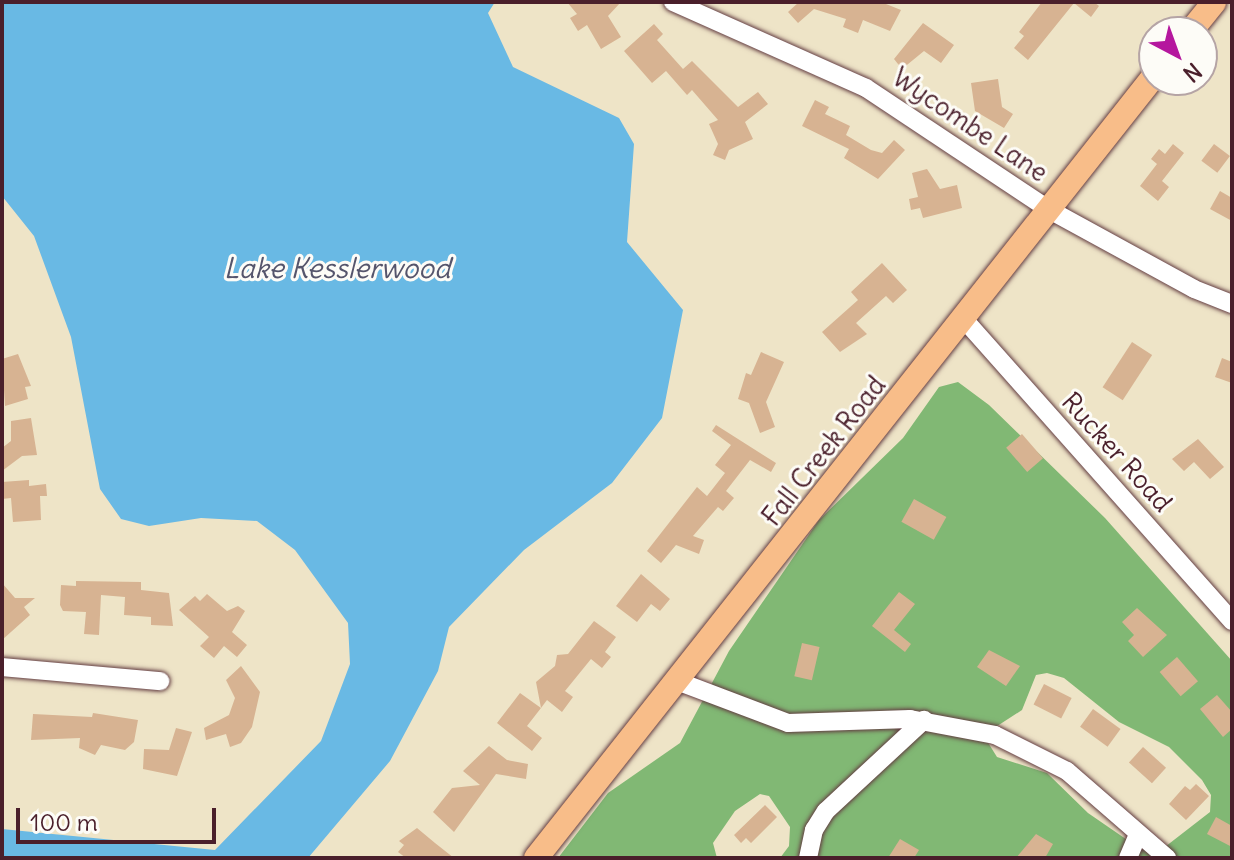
<!DOCTYPE html>
<style>
body{margin:0}
#map{position:relative;width:1234px;height:860px;overflow:hidden;background:#eee4c7;font-family:Delius,sans-serif}
div>[style]{position:absolute}
.forest>*{inset:0;background:#81b874}
.water>*{inset:0;background:#69b9e4}
.building>*{inset:0;background:#d7b392;transform-origin:0 0}
.roads{filter:drop-shadow(0 0 2px #633d42) drop-shadow(0 0 2px #633d42)}
.minor>*{height:18px;margin:-9px;padding:0 9px;transform-origin:9px;border-radius:9px;background:#fff}
.major>*{height:24px;margin:-12px;padding:0 12px;transform-origin:12px;border-radius:12px;background:#f8bd89}
span{translate:-50% -50%;white-space:nowrap;text-align:center;line-height:1.15;-webkit-text-stroke:6px #fdfcf7;paint-order:stroke}
.street-label{font-size:26px;color:#4a1f2b}
.water-label{font-size:28px;color:#55556c;font-style:italic}
.frame{position:absolute;inset:0;border:4px solid #4a1f2b;pointer-events:none}
.north{position:absolute;left:1138px;top:16px;width:80px;height:80px;box-sizing:border-box;background:#fdfcf7;border:2px solid #b5a4a5;border-radius:50%;rotate:139deg;font-size:22px;font-weight:700;line-height:32px;text-align:center;color:#4a1f2b}
.north::after{content:'';display:block;margin:auto;width:28px;height:36px;background:#b5179e;clip-path:polygon(50% 0,100% 100%,50% 72%,0 100%)}
.scale{position:absolute;left:16px;top:808px;width:200px;height:36px;box-sizing:border-box;border:4px solid #4a1f2b;border-top:0;padding-left:10px;font-size:24px;line-height:28px;white-space:nowrap;color:#4a1f2b;-webkit-text-stroke:6px #fdfcf7;paint-order:stroke}
</style>
<div id="map">
<div class="forest">
<i style="clip-path:polygon(evenodd,958px 382px,989px 405px,1105px 518px,1232px 661px,1232px 858px,780px 858px,789px 846px,790px 827px,769px 796px,760px 794px,735px 811px,713px 843px,717px 858px,558px 858px,608px 793px,680px 743px,729px 651px,819px 520px,903px 438px,939px 387px,958px 382px,1047px 673px,1064px 678px,1119px 722px,1169px 747px,1202px 780px,1211px 795px,1210px 812px,1161px 850px,1136px 846px,1088px 813px,1047px 773px,997px 757px,987px 741px,988px 732px,1022px 710px,1036px 675px,1047px 673px)"></i>
</div>
<div class="water">
<i style="clip-path:polygon(2px 2px,495px 2px,488px 13px,513px 67px,619px 118px,634px 144px,627px 242px,683px 310px,662px 418px,612px 483px,524px 550px,449px 627px,438px 671px,390px 761px,308px 858px,2px 858px,2px 829px,215px 850px,321px 741px,350px 664px,348px 623px,295px 550px,257px 521px,201px 518px,149px 526px,121px 519px,100px 489px,71px 337px,34px 236px,2px 196px)"></i>
</div>
<div class="building">
<i style="clip-path:polygon(567px 2px,621px 2px,608px 16px,621px 37px,601px 49px,587px 25px,578px 31px,570px 18px,577px 14px)"></i>
<i style="clip-path:polygon(799px 2px,881px 2px,901px 10px,890px 31px,863px 20px,858px 33px,843px 27px,846px 19px,814px 9px,798px 23px,788px 12px)"></i>
<i style="clip-path:polygon(1042px 2px,1094px 2px,1099px 6px,1091px 17px,1074px 3px,1028px 60px,1014px 48px,1024px 36px,1019px 32px)"></i>
<i style="clip-path:polygon(923px 23px,954px 45px,941px 63px,924px 51px,902px 69px,894px 59px)"></i>
<i style="clip-path:polygon(654px 24px,663px 34px,657px 40px,683px 69px,692px 61px,738px 107px,758px 92px,768px 104px,745px 122px,753px 139px,729px 150px,725px 160px,713px 155px,718px 144px,709px 124px,718px 120px,692px 90px,687px 95px,666px 71px,652px 83px,624px 51px)"></i>
<i style="clip-path:polygon(998px 79px,1002px 107px,1013px 114px,1004px 128px,975px 111px,971px 83px)"></i>
<i style="clip-path:polygon(815px 100px,829px 107px,825px 114px,850px 126px,846px 135px,871px 150px,882px 153px,894px 140px,905px 150px,878px 179px,844px 158px,849px 149px,802px 126px)"></i>
<i style="clip-path:polygon(1173px 144px,1184px 153px,1162px 181px,1169px 187px,1158px 201px,1140px 186px,1157px 164px,1151px 159px,1159px 149px,1165px 154px)"></i>
<i style="left:1214px;top:144px;width:20px;height:21px;rotate:37deg"></i>
<i style="clip-path:polygon(927px 169px,940px 189px,957px 185px,962px 208px,923px 218px,920px 208px,911px 210px,909px 199px,918px 197px,912px 173px)"></i>
<i style="clip-path:polygon(1220px 191px,1232px 198px,1232px 221px,1210px 209px)"></i>
<i style="clip-path:polygon(882px 263px,907px 290px,893px 303px,886px 296px,856px 323px,867px 334px,840px 352px,822px 332px,858px 300px,851px 292px)"></i>
<i style="left:1132px;top:342px;width:24px;height:54px;rotate:33deg"></i>
<i style="clip-path:polygon(761px 352px,784px 362px,766px 402px,775px 427px,760px 433px,749px 403px,738px 399px,746px 373px,751px 375px)"></i>
<i style="clip-path:polygon(18px 354px,31px 386px,25px 387px,28px 399px,5px 406px,2px 359px)"></i>
<i style="clip-path:polygon(1222px 358px,1232px 362px,1232px 383px,1215px 377px)"></i>
<i style="clip-path:polygon(31px 418px,37px 455px,22px 456px,2px 471px,2px 448px,11px 441px,11px 421px)"></i>
<i style="clip-path:polygon(716px 425px,776px 463px,771px 472px,750px 460px,726px 491px,734px 498px,723px 511px,718px 507px,693px 536px,704px 540px,699px 554px,676px 545px,661px 563px,647px 551px,697px 487px,707px 496px,725px 473px,715px 465px,731px 445px,712px 431px)"></i>
<i style="left:1022px;top:434px;width:32px;height:21px;rotate:49deg"></i>
<i style="clip-path:polygon(1198px 439px,1224px 467px,1210px 479px,1194px 462px,1184px 471px,1172px 459px)"></i>
<i style="clip-path:polygon(29px 480px,29px 486px,46px 484px,47px 496px,40px 496px,41px 520px,13px 522px,11px 498px,2px 499px,2px 482px)"></i>
<i style="left:914px;top:499px;width:37px;height:26px;rotate:29deg"></i>
<i style="clip-path:polygon(641px 574px,670px 599px,660px 611px,651px 604px,637px 622px,616px 606px)"></i>
<i style="clip-path:polygon(76px 581px,141px 582px,141px 590px,169px 593px,173px 626px,151px 625px,151px 617px,124px 615px,125px 597px,101px 595px,99px 635px,84px 634px,86px 612px,63px 611px,60px 605px,61px 585px,76px 586px)"></i>
<i style="clip-path:polygon(2px 583px,15px 598px,35px 598px,24px 607px,30px 615px,2px 640px)"></i>
<i style="clip-path:polygon(899px 592px,915px 604px,894px 630px,911px 644px,905px 652px,872px 626px)"></i>
<i style="clip-path:polygon(207px 594px,227px 611px,238px 606px,245px 611px,232px 632px,247px 645px,237px 657px,224px 646px,214px 658px,200px 646px,209px 637px,179px 610px,195px 596px,200px 601px)"></i>
<i style="clip-path:polygon(1137px 608px,1167px 635px,1143px 657px,1128px 641px,1134px 635px,1122px 622px)"></i>
<i style="clip-path:polygon(594px 621px,616px 637px,605px 652px,611px 657px,602px 668px,591px 659px,565px 691px,573px 697px,562px 712px,547px 700px,541px 708px,536px 682px,555px 666px,557px 655px,568px 654px)"></i>
<i style="left:802px;top:643px;width:18px;height:34px;rotate:13deg"></i>
<i style="clip-path:polygon(989px 650px,1020px 666px,1006px 686px,977px 667px)"></i>
<i style="left:1177px;top:657px;width:32px;height:23px;rotate:49deg"></i>
<i style="clip-path:polygon(241px 666px,260px 692px,252px 727px,241px 743px,230px 747px,226px 734px,206px 740px,204px 728px,229px 715px,235px 698px,226px 680px)"></i>
<i style="left:1044px;top:684px;width:31px;height:23px;rotate:27deg"></i>
<i style="clip-path:polygon(520px 693px,541px 708px,527px 726px,542px 738px,532px 751px,497px 723px)"></i>
<i style="clip-path:polygon(1217px 695px,1232px 712px,1232px 729px,1223px 737px,1200px 709px)"></i>
<i style="left:1093px;top:709px;width:34px;height:22px;rotate:36deg"></i>
<i style="clip-path:polygon(93px 713px,138px 720px,134px 742px,125px 750px,101px 745px,95px 755px,79px 748px,80px 738px,31px 740px,33px 714px,92px 717px)"></i>
<i style="clip-path:polygon(176px 728px,192px 732px,177px 776px,143px 769px,144px 749px,169px 750px)"></i>
<i style="clip-path:polygon(489px 746px,507px 760px,528px 764px,526px 779px,496px 774px,454px 832px,433px 812px,452px 788px,480px 785px,463px 771px)"></i>
<i style="left:1143px;top:747px;width:31px;height:21px;rotate:42deg"></i>
<i style="clip-path:polygon(1196px 784px,1209px 796px,1186px 820px,1169px 804px,1185px 786px,1190px 790px)"></i>
<i style="clip-path:polygon(765px 805px,777px 817px,751px 843px,746px 838px,741px 843px,734px 835px)"></i>
<i style="clip-path:polygon(1216px 817px,1232px 826px,1232px 847px,1207px 834px)"></i>
<i style="clip-path:polygon(417px 828px,435px 843px,454px 858px,406px 858px,398px 852px,404px 845px,399px 841px)"></i>
<i style="clip-path:polygon(1036px 834px,1053px 844px,1045px 858px,1016px 858px)"></i>
<i style="clip-path:polygon(900px 839px,919px 850px,914px 858px,888px 858px)"></i>
</div>
<div class="roads">
<div class="minor">
<i style="left:673px;top:2px;width:211px;rotate:24deg"></i>
<i style="left:866px;top:88px;width:219px;rotate:33.6deg"></i>
<i style="left:1048px;top:209px;width:166px;rotate:28.7deg"></i>
<i style="left:1194px;top:289px;width:41px;rotate:21.5deg"></i>
<i style="left:962px;top:317px;width:407px;rotate:48.4deg"></i>
<i style="left:2px;top:667px;width:159px;rotate:5.1deg"></i>
<i style="left:677px;top:681px;width:119px;rotate:20.7deg"></i>
<i style="left:788px;top:723px;width:122px;rotate:-1.9deg"></i>
<i style="left:910px;top:719px;width:86px;rotate:10.7deg"></i>
<i style="left:995px;top:735px;width:80px;rotate:26.6deg"></i>
<i style="left:1067px;top:771px;width:133px;rotate:41deg"></i>
<i style="left:808px;top:858px;width:29px;rotate:-78deg"></i>
<i style="left:814px;top:830px;width:22px;rotate:-58deg"></i>
<i style="left:826px;top:811px;width:134px;rotate:-42.9deg"></i>
<i style="left:1128px;top:858px;width:25px;rotate:-67deg"></i>
</div>
<div class="major">
<i style="left:1190px;top:32px;width:38px;rotate:-51deg"></i>
<i style="left:536px;top:858px;width:997px;rotate:-51.68deg"></i>
</div>
</div>
<div class="street-label">
<span style="left:970px;top:125px;rotate:34deg">Wycombe Lane</span>
<span style="left:824px;top:451px;rotate:-52deg">Fall Creek Road</span>
<span style="left:1117px;top:452px;rotate:48deg">Rucker Road</span>
</div>
<div class="water-label">
<span style="left:337px;top:268px">Lake Kesslerwood</span>
</div>
<div class="frame"></div>
<div class="north">N</div>
<div class="scale">100 m</div>
</div>
